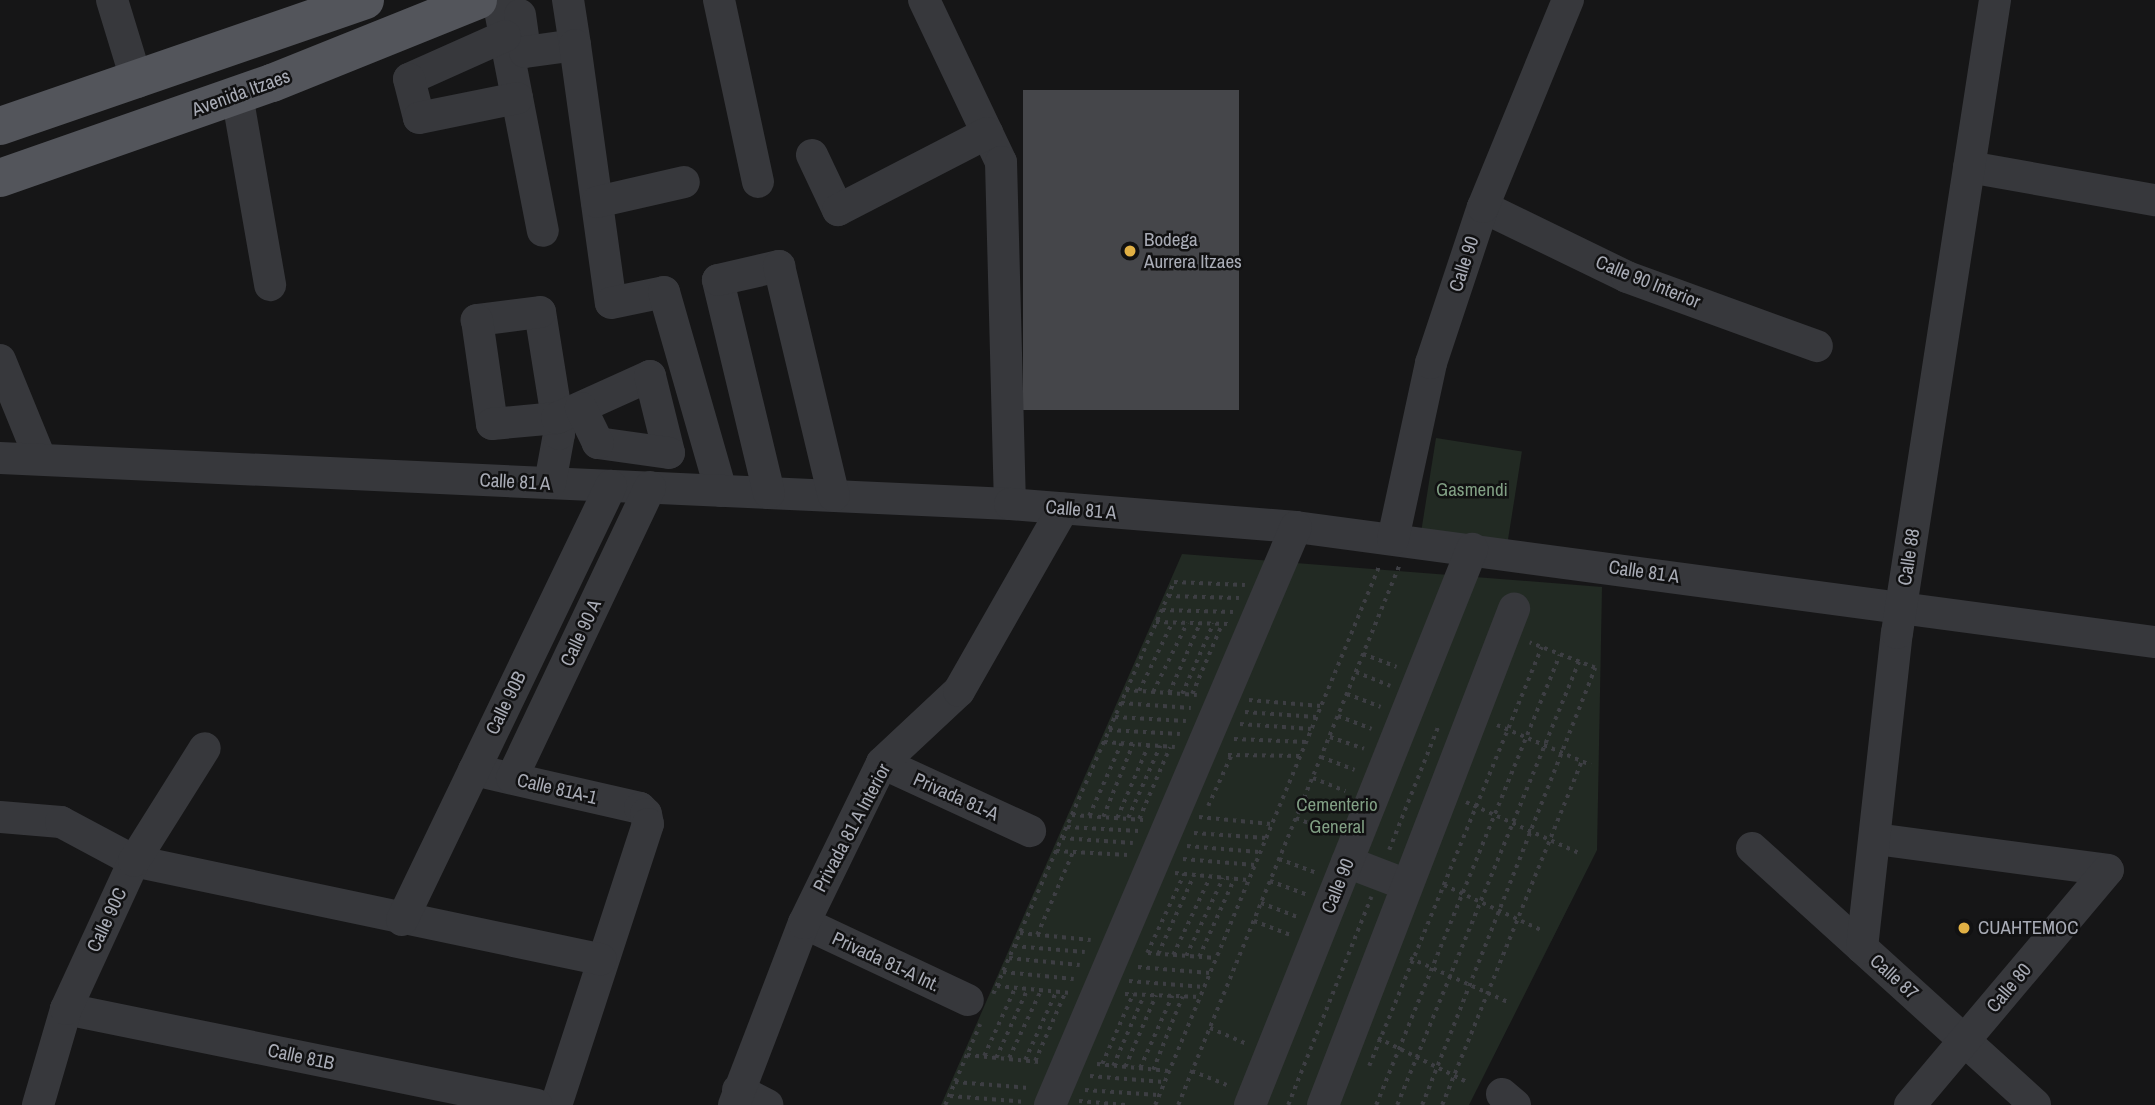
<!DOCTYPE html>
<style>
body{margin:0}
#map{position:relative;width:2155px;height:1105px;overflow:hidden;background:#161617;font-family:"Archivo Narrow",sans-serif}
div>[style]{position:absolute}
.green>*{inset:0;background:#222a23;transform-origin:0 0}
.building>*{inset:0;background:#45464a;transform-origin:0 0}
.path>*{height:3.5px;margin-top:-1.75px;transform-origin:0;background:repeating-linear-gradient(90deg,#3d3e43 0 3.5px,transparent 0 8.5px)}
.minor>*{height:32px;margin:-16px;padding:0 16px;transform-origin:16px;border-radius:16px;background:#37383c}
.major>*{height:38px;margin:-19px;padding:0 19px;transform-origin:19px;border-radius:19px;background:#53555b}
.dots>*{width:19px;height:19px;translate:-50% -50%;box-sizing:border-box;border:4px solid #111112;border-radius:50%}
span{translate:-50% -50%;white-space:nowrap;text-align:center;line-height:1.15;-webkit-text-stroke:5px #111112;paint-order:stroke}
.street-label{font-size:19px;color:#a9acb6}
.poi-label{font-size:19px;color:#a9acb6}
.left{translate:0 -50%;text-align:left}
.park-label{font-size:19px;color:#819f84}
</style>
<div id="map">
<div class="green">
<i style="left:1436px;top:438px;width:87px;height:93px;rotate:9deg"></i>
<i style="clip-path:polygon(1182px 554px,1602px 587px,1597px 850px,1469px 1105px,941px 1105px)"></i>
</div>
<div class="building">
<i style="left:1023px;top:90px;width:216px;height:320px"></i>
</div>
<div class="path">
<i style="left:1168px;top:596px;width:71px;rotate:1.6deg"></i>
<i style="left:1162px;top:610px;width:71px;rotate:1.6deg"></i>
<i style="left:1156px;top:622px;width:72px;rotate:1.6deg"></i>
<i style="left:1363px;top:654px;width:36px;rotate:21deg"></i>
<i style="left:1356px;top:672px;width:37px;rotate:22deg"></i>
<i style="left:1126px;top:690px;width:71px;rotate:4deg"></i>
<i style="left:1139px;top:691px;width:76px;rotate:-64.1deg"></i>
<i style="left:1153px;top:692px;width:77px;rotate:-63.8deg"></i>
<i style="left:1169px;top:693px;width:77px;rotate:-66.1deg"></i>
<i style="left:1182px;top:694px;width:77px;rotate:-66.1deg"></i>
<i style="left:1192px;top:694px;width:76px;rotate:-66.8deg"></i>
<i style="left:1347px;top:694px;width:36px;rotate:21deg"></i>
<i style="left:1249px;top:700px;width:72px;rotate:4.8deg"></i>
<i style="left:1121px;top:703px;width:70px;rotate:4.1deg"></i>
<i style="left:1245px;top:712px;width:71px;rotate:4deg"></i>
<i style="left:1338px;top:716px;width:36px;rotate:21deg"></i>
<i style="left:1115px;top:717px;width:71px;rotate:3.2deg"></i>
<i style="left:1240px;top:724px;width:71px;rotate:4deg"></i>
<i style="left:1497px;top:725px;width:102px;rotate:23.1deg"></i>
<i style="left:1109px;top:730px;width:71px;rotate:3.2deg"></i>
<i style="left:1330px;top:737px;width:36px;rotate:19deg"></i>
<i style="left:1234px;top:739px;width:72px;rotate:2.4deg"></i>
<i style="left:1104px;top:742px;width:71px;rotate:4deg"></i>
<i style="left:1228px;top:755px;width:72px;rotate:0.8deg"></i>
<i style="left:1321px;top:757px;width:36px;rotate:21deg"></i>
<i style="left:1313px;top:778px;width:35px;rotate:22deg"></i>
<i style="left:1304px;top:798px;width:36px;rotate:21deg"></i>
<i style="left:1466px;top:802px;width:126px;rotate:24.3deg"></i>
<i style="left:1208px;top:806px;width:55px;rotate:-65.3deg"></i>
<i style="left:1072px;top:815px;width:72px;rotate:4deg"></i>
<i style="left:1089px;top:816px;width:79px;rotate:-66deg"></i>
<i style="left:1103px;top:817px;width:79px;rotate:-67.7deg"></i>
<i style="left:1199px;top:817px;width:72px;rotate:5.6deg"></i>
<i style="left:1117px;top:818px;width:78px;rotate:-66.7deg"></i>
<i style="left:1128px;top:818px;width:79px;rotate:-66deg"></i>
<i style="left:1296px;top:818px;width:37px;rotate:22deg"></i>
<i style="left:1139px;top:819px;width:78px;rotate:-66.7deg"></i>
<i style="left:1067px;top:827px;width:72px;rotate:3.2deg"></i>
<i style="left:1194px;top:833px;width:72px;rotate:4deg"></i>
<i style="left:1062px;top:838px;width:71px;rotate:4deg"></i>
<i style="left:1187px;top:846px;width:72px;rotate:4.8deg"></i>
<i style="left:1389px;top:850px;width:132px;rotate:-68.3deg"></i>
<i style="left:1056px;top:851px;width:72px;rotate:3.2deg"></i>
<i style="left:1183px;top:859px;width:72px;rotate:4.8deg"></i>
<i style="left:1279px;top:859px;width:40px;rotate:20.2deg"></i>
<i style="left:1175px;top:873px;width:73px;rotate:5.5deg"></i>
<i style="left:1270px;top:881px;width:40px;rotate:20.2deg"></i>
<i style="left:1444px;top:885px;width:109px;rotate:24.9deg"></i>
<i style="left:1261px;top:903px;width:40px;rotate:21deg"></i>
<i style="left:1254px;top:921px;width:40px;rotate:21deg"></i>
<i style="left:1020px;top:933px;width:71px;rotate:5.6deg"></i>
<i style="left:1037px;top:935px;width:90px;rotate:-66.6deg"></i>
<i style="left:1014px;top:946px;width:71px;rotate:4.8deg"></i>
<i style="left:1147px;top:953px;width:87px;rotate:-64.9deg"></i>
<i style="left:1148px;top:953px;width:68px;rotate:4.2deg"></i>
<i style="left:1158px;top:954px;width:87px;rotate:-65.5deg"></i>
<i style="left:1173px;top:955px;width:86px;rotate:-64.6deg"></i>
<i style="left:1186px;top:956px;width:86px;rotate:-64.6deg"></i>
<i style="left:1199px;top:957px;width:85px;rotate:-65.8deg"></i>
<i style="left:1009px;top:958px;width:71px;rotate:5.6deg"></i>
<i style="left:1410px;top:958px;width:107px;rotate:24.2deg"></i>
<i style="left:1138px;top:967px;width:72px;rotate:4.8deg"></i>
<i style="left:1003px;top:972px;width:71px;rotate:5.6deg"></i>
<i style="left:1129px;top:981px;width:75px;rotate:4.6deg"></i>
<i style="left:997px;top:986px;width:74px;rotate:5.4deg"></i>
<i style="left:993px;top:994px;width:450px;rotate:-66.3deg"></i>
<i style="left:1174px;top:582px;width:71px;rotate:2.4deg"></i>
<i style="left:1125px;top:994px;width:75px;rotate:2.3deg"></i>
<i style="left:1210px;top:1028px;width:40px;rotate:23.4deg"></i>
<i style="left:1378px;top:1038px;width:99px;rotate:26.3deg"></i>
<i style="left:967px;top:1055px;width:73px;rotate:5.5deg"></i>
<i style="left:984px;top:1056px;width:75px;rotate:-65.5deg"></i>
<i style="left:996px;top:1058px;width:75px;rotate:-65.5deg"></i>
<i style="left:1009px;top:1058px;width:75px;rotate:-64.8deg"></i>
<i style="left:1025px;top:1060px;width:75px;rotate:-65.5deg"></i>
<i style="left:1035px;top:1061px;width:74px;rotate:-66.2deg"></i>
<i style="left:1097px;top:1064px;width:72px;rotate:5.6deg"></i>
<i style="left:1102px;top:1064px;width:77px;rotate:-66.1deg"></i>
<i style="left:1113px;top:1066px;width:77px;rotate:-66.4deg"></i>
<i style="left:1369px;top:1066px;width:453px;rotate:-67.6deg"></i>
<i style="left:1125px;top:1067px;width:78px;rotate:-66.7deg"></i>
<i style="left:1140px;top:1068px;width:79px;rotate:-66deg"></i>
<i style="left:1153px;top:1070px;width:79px;rotate:-68.3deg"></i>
<i style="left:1192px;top:1071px;width:40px;rotate:22deg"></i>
<i style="left:1090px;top:1076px;width:74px;rotate:4.6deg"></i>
<i style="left:955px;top:1082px;width:74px;rotate:4.6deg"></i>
<i style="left:1085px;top:1090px;width:73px;rotate:3.9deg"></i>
<i style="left:950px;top:1096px;width:76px;rotate:4.5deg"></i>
<i style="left:1079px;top:1101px;width:47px;rotate:4.9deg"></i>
<i style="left:945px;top:1105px;width:88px;rotate:-66.6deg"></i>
<i style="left:1155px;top:1105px;width:586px;rotate:-67.42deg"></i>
<i style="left:1178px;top:1105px;width:583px;rotate:-67.71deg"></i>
<i style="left:1288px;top:1105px;width:224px;rotate:-68.2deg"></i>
<i style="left:1376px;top:1105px;width:486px;rotate:-67.8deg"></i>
<i style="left:1397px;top:1105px;width:479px;rotate:-67.7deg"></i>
<i style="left:1422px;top:1105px;width:470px;rotate:-68.4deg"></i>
<i style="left:1595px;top:668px;width:70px;rotate:-159deg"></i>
<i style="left:1442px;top:1105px;width:371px;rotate:-67.9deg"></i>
</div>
<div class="minor">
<i style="left:112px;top:0;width:86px;rotate:73deg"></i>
<i style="left:498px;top:0;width:235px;rotate:79deg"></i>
<i style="left:719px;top:0;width:186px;rotate:77.9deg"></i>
<i style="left:924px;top:0;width:179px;rotate:64.6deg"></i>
<i style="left:1001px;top:162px;width:342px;rotate:88.5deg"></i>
<i style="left:520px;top:15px;width:37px;rotate:82deg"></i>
<i style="left:525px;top:52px;width:50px;rotate:-8deg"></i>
<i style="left:575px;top:45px;width:46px;rotate:-98.8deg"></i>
<i style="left:505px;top:36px;width:105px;rotate:155.9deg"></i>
<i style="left:409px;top:79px;width:40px;rotate:75.6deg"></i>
<i style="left:419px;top:118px;width:100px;rotate:-11.5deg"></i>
<i style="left:575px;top:45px;width:260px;rotate:82.1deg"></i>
<i style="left:611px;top:303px;width:54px;rotate:-11.7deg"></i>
<i style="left:664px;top:292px;width:207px;rotate:74deg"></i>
<i style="left:237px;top:95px;width:193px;rotate:80.1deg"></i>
<i style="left:812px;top:155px;width:61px;rotate:64.7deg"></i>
<i style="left:838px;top:210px;width:168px;rotate:-27.3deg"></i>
<i style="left:1969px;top:167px;width:189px;rotate:10.1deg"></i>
<i style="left:597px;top:202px;width:89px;rotate:-12.9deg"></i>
<i style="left:1483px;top:207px;width:160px;rotate:25.9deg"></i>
<i style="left:1627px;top:277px;width:202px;rotate:20deg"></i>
<i style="left:0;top:360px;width:106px;rotate:67.8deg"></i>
<i style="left:0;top:458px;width:1011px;rotate:2.61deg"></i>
<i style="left:1010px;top:504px;width:287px;rotate:4.6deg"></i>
<i style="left:1296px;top:527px;width:867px;rotate:7.63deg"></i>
<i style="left:550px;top:483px;width:50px;rotate:-79.6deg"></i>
<i style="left:559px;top:434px;width:16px;rotate:-97deg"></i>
<i style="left:557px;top:418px;width:107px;rotate:-99.1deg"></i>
<i style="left:540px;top:312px;width:64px;rotate:172.8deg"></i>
<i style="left:477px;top:320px;width:105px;rotate:81.8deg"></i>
<i style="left:492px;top:424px;width:65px;rotate:-5.3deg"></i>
<i style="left:557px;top:418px;width:102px;rotate:-24.3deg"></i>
<i style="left:650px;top:376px;width:79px;rotate:76.1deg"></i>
<i style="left:669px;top:453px;width:72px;rotate:-172deg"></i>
<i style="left:598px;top:443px;width:39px;rotate:-116deg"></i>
<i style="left:769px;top:493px;width:219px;rotate:-103.5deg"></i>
<i style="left:718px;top:280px;width:63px;rotate:-12.9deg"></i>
<i style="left:779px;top:266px;width:236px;rotate:76.6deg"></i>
<i style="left:1393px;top:539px;width:180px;rotate:-77.8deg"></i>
<i style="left:1431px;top:363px;width:164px;rotate:-71.6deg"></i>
<i style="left:1483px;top:207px;width:224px;rotate:-67.7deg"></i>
<i style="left:882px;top:763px;width:163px;rotate:24.7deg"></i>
<i style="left:474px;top:770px;width:170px;rotate:12.9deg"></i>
<i style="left:640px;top:808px;width:8px;rotate:45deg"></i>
<i style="left:646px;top:814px;width:10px;rotate:79deg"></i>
<i style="left:648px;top:824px;width:296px;rotate:108.1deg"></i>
<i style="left:512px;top:778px;width:322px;rotate:-64.6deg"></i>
<i style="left:0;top:817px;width:61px;rotate:4.7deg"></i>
<i style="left:61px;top:822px;width:83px;rotate:28.1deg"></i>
<i style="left:134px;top:861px;width:477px;rotate:11.9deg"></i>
<i style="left:1876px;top:839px;width:234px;rotate:7.6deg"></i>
<i style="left:1752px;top:848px;width:382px;rotate:42.2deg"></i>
<i style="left:1347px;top:862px;width:64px;rotate:21deg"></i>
<i style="left:402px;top:920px;width:482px;rotate:-64.3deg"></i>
<i style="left:804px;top:923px;width:181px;rotate:25.2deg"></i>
<i style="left:1862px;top:948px;width:317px;rotate:-83.7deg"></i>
<i style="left:1897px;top:633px;width:641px;rotate:-81.2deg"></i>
<i style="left:66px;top:1009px;width:480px;rotate:11.5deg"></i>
<i style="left:738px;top:1090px;width:33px;rotate:27deg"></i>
<i style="left:1502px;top:1094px;width:17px;rotate:40deg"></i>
<i style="left:38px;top:1105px;width:100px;rotate:-73.7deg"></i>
<i style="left:66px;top:1009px;width:163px;rotate:-65.3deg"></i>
<i style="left:134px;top:861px;width:133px;rotate:-57.9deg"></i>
<i style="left:734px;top:1105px;width:195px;rotate:-69deg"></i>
<i style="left:804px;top:923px;width:178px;rotate:-64deg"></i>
<i style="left:882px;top:763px;width:105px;rotate:-43.1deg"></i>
<i style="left:959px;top:691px;width:210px;rotate:-60.3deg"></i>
<i style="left:1050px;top:1105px;width:628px;rotate:-66.95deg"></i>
<i style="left:1250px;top:1105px;width:599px;rotate:-68.23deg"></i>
<i style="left:1323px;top:1105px;width:532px;rotate:-68.94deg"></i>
<i style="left:1910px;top:1105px;width:307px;rotate:-49.9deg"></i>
</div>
<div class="major">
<i style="left:0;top:126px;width:386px;rotate:-19deg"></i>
<i style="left:0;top:178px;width:288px;rotate:-19.3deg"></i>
<i style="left:272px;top:83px;width:222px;rotate:-21.9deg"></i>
</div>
<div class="dots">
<i style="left:1130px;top:251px;background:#e1b044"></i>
<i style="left:1964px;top:928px;background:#e1b044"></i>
</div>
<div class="street-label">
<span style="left:241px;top:93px;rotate:-20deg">Avenida Itzaes</span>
<span style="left:1464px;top:264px;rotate:-72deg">Calle 90</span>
<span style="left:1648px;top:282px;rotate:22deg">Calle 90 Interior</span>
<span style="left:515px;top:482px;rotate:3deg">Calle 81 A</span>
<span style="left:1081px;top:510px;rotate:5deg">Calle 81 A</span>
<span style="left:1909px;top:557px;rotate:-81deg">Calle 88</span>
<span style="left:1644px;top:572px;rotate:8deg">Calle 81 A</span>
<span style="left:581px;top:633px;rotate:-65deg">Calle 90 A</span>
<span style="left:506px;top:703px;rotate:-64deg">Calle 90B</span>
<span style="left:557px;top:789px;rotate:13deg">Calle 81A-1</span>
<span style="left:956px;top:797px;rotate:24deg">Privada 81-A</span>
<span style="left:852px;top:828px;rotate:-62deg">Privada 81 A Interior</span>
<span style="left:1338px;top:886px;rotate:-68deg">Calle 90</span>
<span style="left:107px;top:920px;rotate:-65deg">Calle 90C</span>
<span style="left:886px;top:962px;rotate:25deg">Privada 81-A Int.</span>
<span style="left:1894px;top:977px;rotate:42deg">Calle 87</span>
<span style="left:2009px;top:988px;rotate:-50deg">Calle 80</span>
<span style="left:301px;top:1057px;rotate:12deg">Calle 81B</span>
</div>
<div class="poi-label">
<span class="left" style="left:1144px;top:251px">Bodega<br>Aurrera Itzaes</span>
<span class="left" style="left:1978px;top:928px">CUAHTEMOC</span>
</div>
<div class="park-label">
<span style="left:1472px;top:490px">Gasmendi</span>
<span style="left:1337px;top:816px">Cementerio<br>General</span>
</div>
</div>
